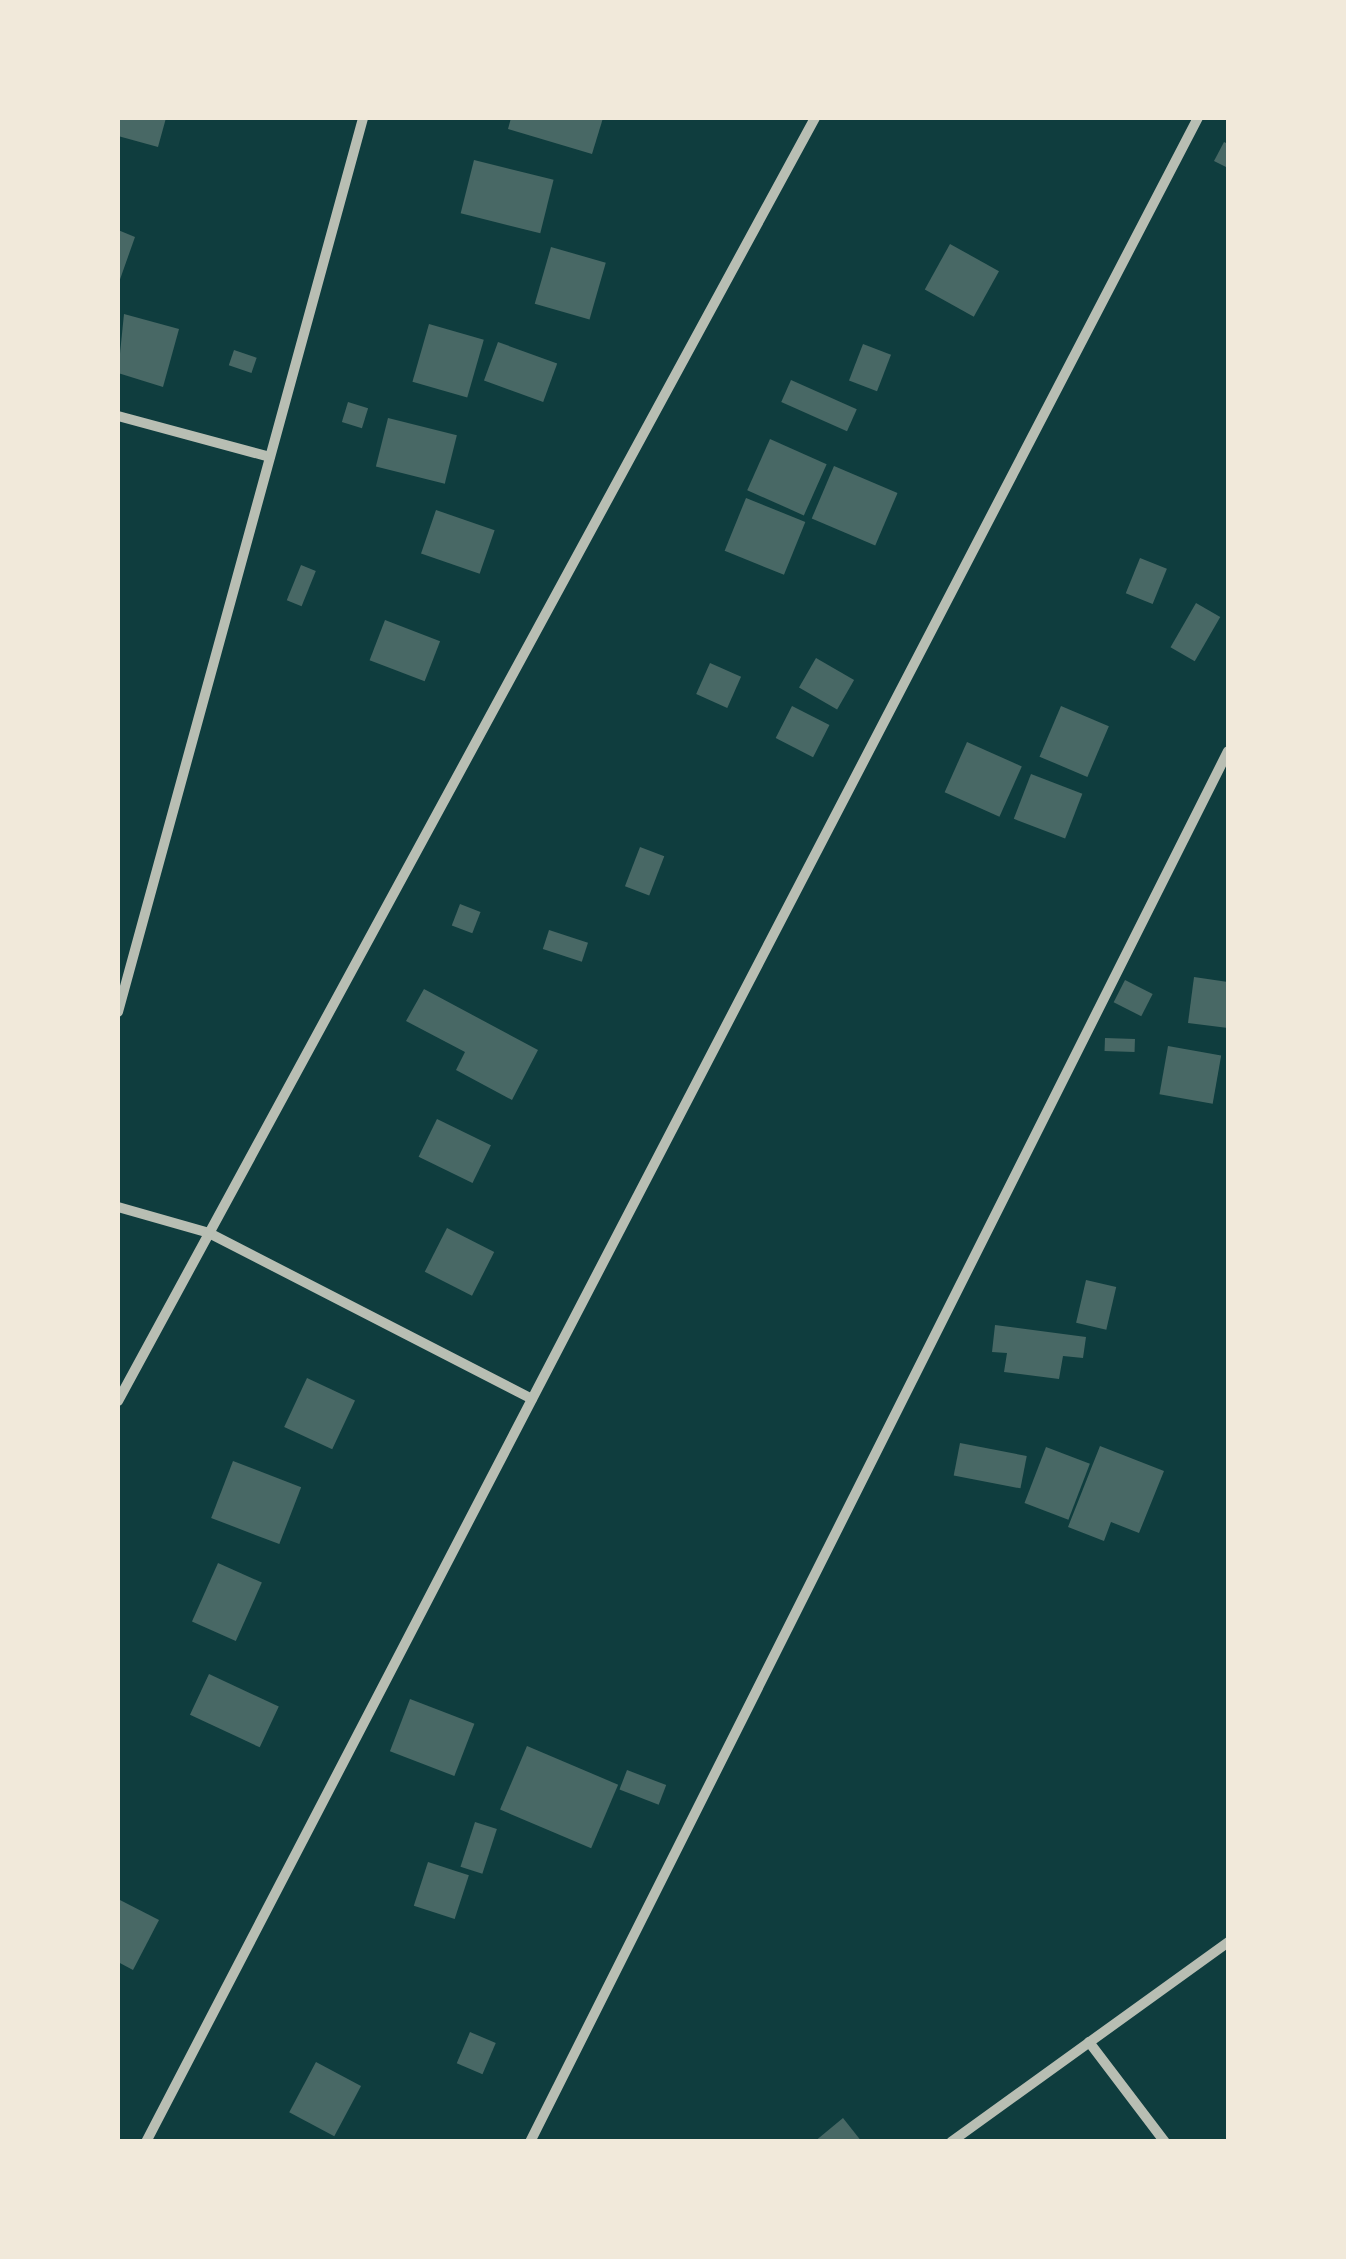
<!DOCTYPE html>
<style>
body{margin:0}
#map{position:relative;width:1346px;height:2259px;overflow:hidden;background:#0f3d3e;font-family:"PT Sans Narrow",sans-serif}
div>[style]{position:absolute}
.building>*{inset:0;background:#486865;transform-origin:0 0}
.minor>*{height:10px;margin:-5px;padding:0 5px;transform-origin:5px;border-radius:5px;background:#b8beb3}
span{translate:-50% -50%;white-space:nowrap;text-align:center;line-height:1.15;-webkit-text-stroke:8px #f1e9da;paint-order:stroke}
.frame{position:absolute;inset:0;border:120px solid #f1e9da;pointer-events:none}
</style>
<div id="map">
<div class="building">
<i style="clip-path:polygon(118px 118px,166px 118px,158px 147px,118px 136px)"></i>
<i style="clip-path:polygon(511px 118px,603px 118px,592px 154px,508px 129px)"></i>
<i style="clip-path:polygon(1224px 142px,1228px 144px,1228px 168px,1214px 161px)"></i>
<i style="left:474px;top:160px;width:82px;height:55px;rotate:14deg"></i>
<i style="clip-path:polygon(118px 230px,135px 237px,118px 285px)"></i>
<i style="left:950px;top:244px;width:56px;height:52px;rotate:29deg"></i>
<i style="left:551px;top:247px;width:57px;height:59px;rotate:16deg"></i>
<i style="clip-path:polygon(124px 314px,179px 329px,163px 387px,118px 373px)"></i>
<i style="left:429px;top:324px;width:57px;height:60px;rotate:16deg"></i>
<i style="left:498px;top:342px;width:63px;height:41px;rotate:20deg"></i>
<i style="left:863px;top:344px;width:30px;height:39px;rotate:21deg"></i>
<i style="left:234px;top:350px;width:24px;height:16px;rotate:19deg"></i>
<i style="left:791px;top:380px;width:72px;height:24px;rotate:24deg"></i>
<i style="left:348px;top:402px;width:21px;height:21px;rotate:17deg"></i>
<i style="left:388px;top:418px;width:71px;height:50px;rotate:14deg"></i>
<i style="left:770px;top:439px;width:62px;height:56px;rotate:24deg"></i>
<i style="left:834px;top:466px;width:69px;height:57px;rotate:23deg"></i>
<i style="left:746px;top:498px;width:64px;height:57px;rotate:22deg"></i>
<i style="left:436px;top:510px;width:62px;height:46px;rotate:19deg"></i>
<i style="left:1140px;top:558px;width:29px;height:38px;rotate:22deg"></i>
<i style="left:301px;top:565px;width:16px;height:38px;rotate:22deg"></i>
<i style="left:1196px;top:603px;width:28px;height:51px;rotate:30deg"></i>
<i style="left:385px;top:620px;width:59px;height:43px;rotate:21deg"></i>
<i style="left:816px;top:658px;width:44px;height:34px;rotate:30deg"></i>
<i style="left:710px;top:663px;width:34px;height:34px;rotate:24deg"></i>
<i style="left:792px;top:706px;width:42px;height:36px;rotate:27deg"></i>
<i style="left:1061px;top:706px;width:52px;height:55px;rotate:23deg"></i>
<i style="left:967px;top:742px;width:60px;height:55px;rotate:24deg"></i>
<i style="left:1031px;top:774px;width:55px;height:48px;rotate:21deg"></i>
<i style="left:640px;top:847px;width:26px;height:42px;rotate:21deg"></i>
<i style="left:460px;top:904px;width:22px;height:23px;rotate:21deg"></i>
<i style="left:549px;top:930px;width:41px;height:20px;rotate:18deg"></i>
<i style="clip-path:polygon(1194px 977px,1228px 982px,1228px 1028px,1188px 1023px)"></i>
<i style="left:1125px;top:980px;width:31px;height:25px;rotate:27deg"></i>
<i style="clip-path:polygon(424px 989px,538px 1050px,512px 1100px,456px 1070px,465px 1052px,406px 1021px)"></i>
<i style="left:1105px;top:1038px;width:30px;height:13px;rotate:2deg"></i>
<i style="left:1168px;top:1046px;width:54px;height:49px;rotate:10deg"></i>
<i style="left:437px;top:1119px;width:60px;height:42px;rotate:26deg"></i>
<i style="left:447px;top:1228px;width:53px;height:49px;rotate:27deg"></i>
<i style="left:1086px;top:1280px;width:31px;height:44px;rotate:13deg"></i>
<i style="clip-path:polygon(995px 1325px,1086px 1337px,1083px 1358px,1063px 1356px,1059px 1379px,1004px 1372px,1007px 1353px,992px 1352px)"></i>
<i style="left:307px;top:1378px;width:53px;height:54px;rotate:25deg"></i>
<i style="left:960px;top:1443px;width:68px;height:33px;rotate:11deg"></i>
<i style="clip-path:polygon(1100px 1446px,1164px 1471px,1139px 1533px,1111px 1522px,1104px 1541px,1068px 1527px)"></i>
<i style="left:1046px;top:1447px;width:47px;height:60px;rotate:21deg"></i>
<i style="left:233px;top:1461px;width:73px;height:61px;rotate:21deg"></i>
<i style="left:218px;top:1563px;width:48px;height:64px;rotate:24deg"></i>
<i style="left:209px;top:1674px;width:77px;height:45px;rotate:25deg"></i>
<i style="left:410px;top:1699px;width:69px;height:56px;rotate:21deg"></i>
<i style="left:527px;top:1746px;width:99px;height:69px;rotate:23deg"></i>
<i style="left:627px;top:1770px;width:42px;height:21px;rotate:21deg"></i>
<i style="left:475px;top:1822px;width:23px;height:47px;rotate:18deg"></i>
<i style="left:428px;top:1862px;width:43px;height:46px;rotate:18deg"></i>
<i style="clip-path:polygon(118px 1899px,159px 1920px,133px 1970px,118px 1962px)"></i>
<i style="left:470px;top:2032px;width:28px;height:34px;rotate:23deg"></i>
<i style="left:316px;top:2062px;width:51px;height:57px;rotate:28deg"></i>
<i style="clip-path:polygon(843px 2118px,862px 2142px,814px 2142px)"></i>
</div>
<div class="minor">
<i style="left:118px;top:416px;width:157px;rotate:15.1deg"></i>
<i style="left:118px;top:1012px;width:927px;rotate:-74.67deg"></i>
<i style="left:118px;top:1207px;width:95px;rotate:15.9deg"></i>
<i style="left:209px;top:1233px;width:363px;rotate:27.2deg"></i>
<i style="left:118px;top:1401px;width:1460px;rotate:-61.49deg"></i>
<i style="left:1089px;top:2042px;width:126px;rotate:52.8deg"></i>
<i style="left:146px;top:2142px;width:2281px;rotate:-62.54deg"></i>
<i style="left:530px;top:2142px;width:1556px;rotate:-63.35deg"></i>
<i style="left:951px;top:2142px;width:342px;rotate:-35.8deg"></i>
</div>
<div class="frame"></div>
</div>
